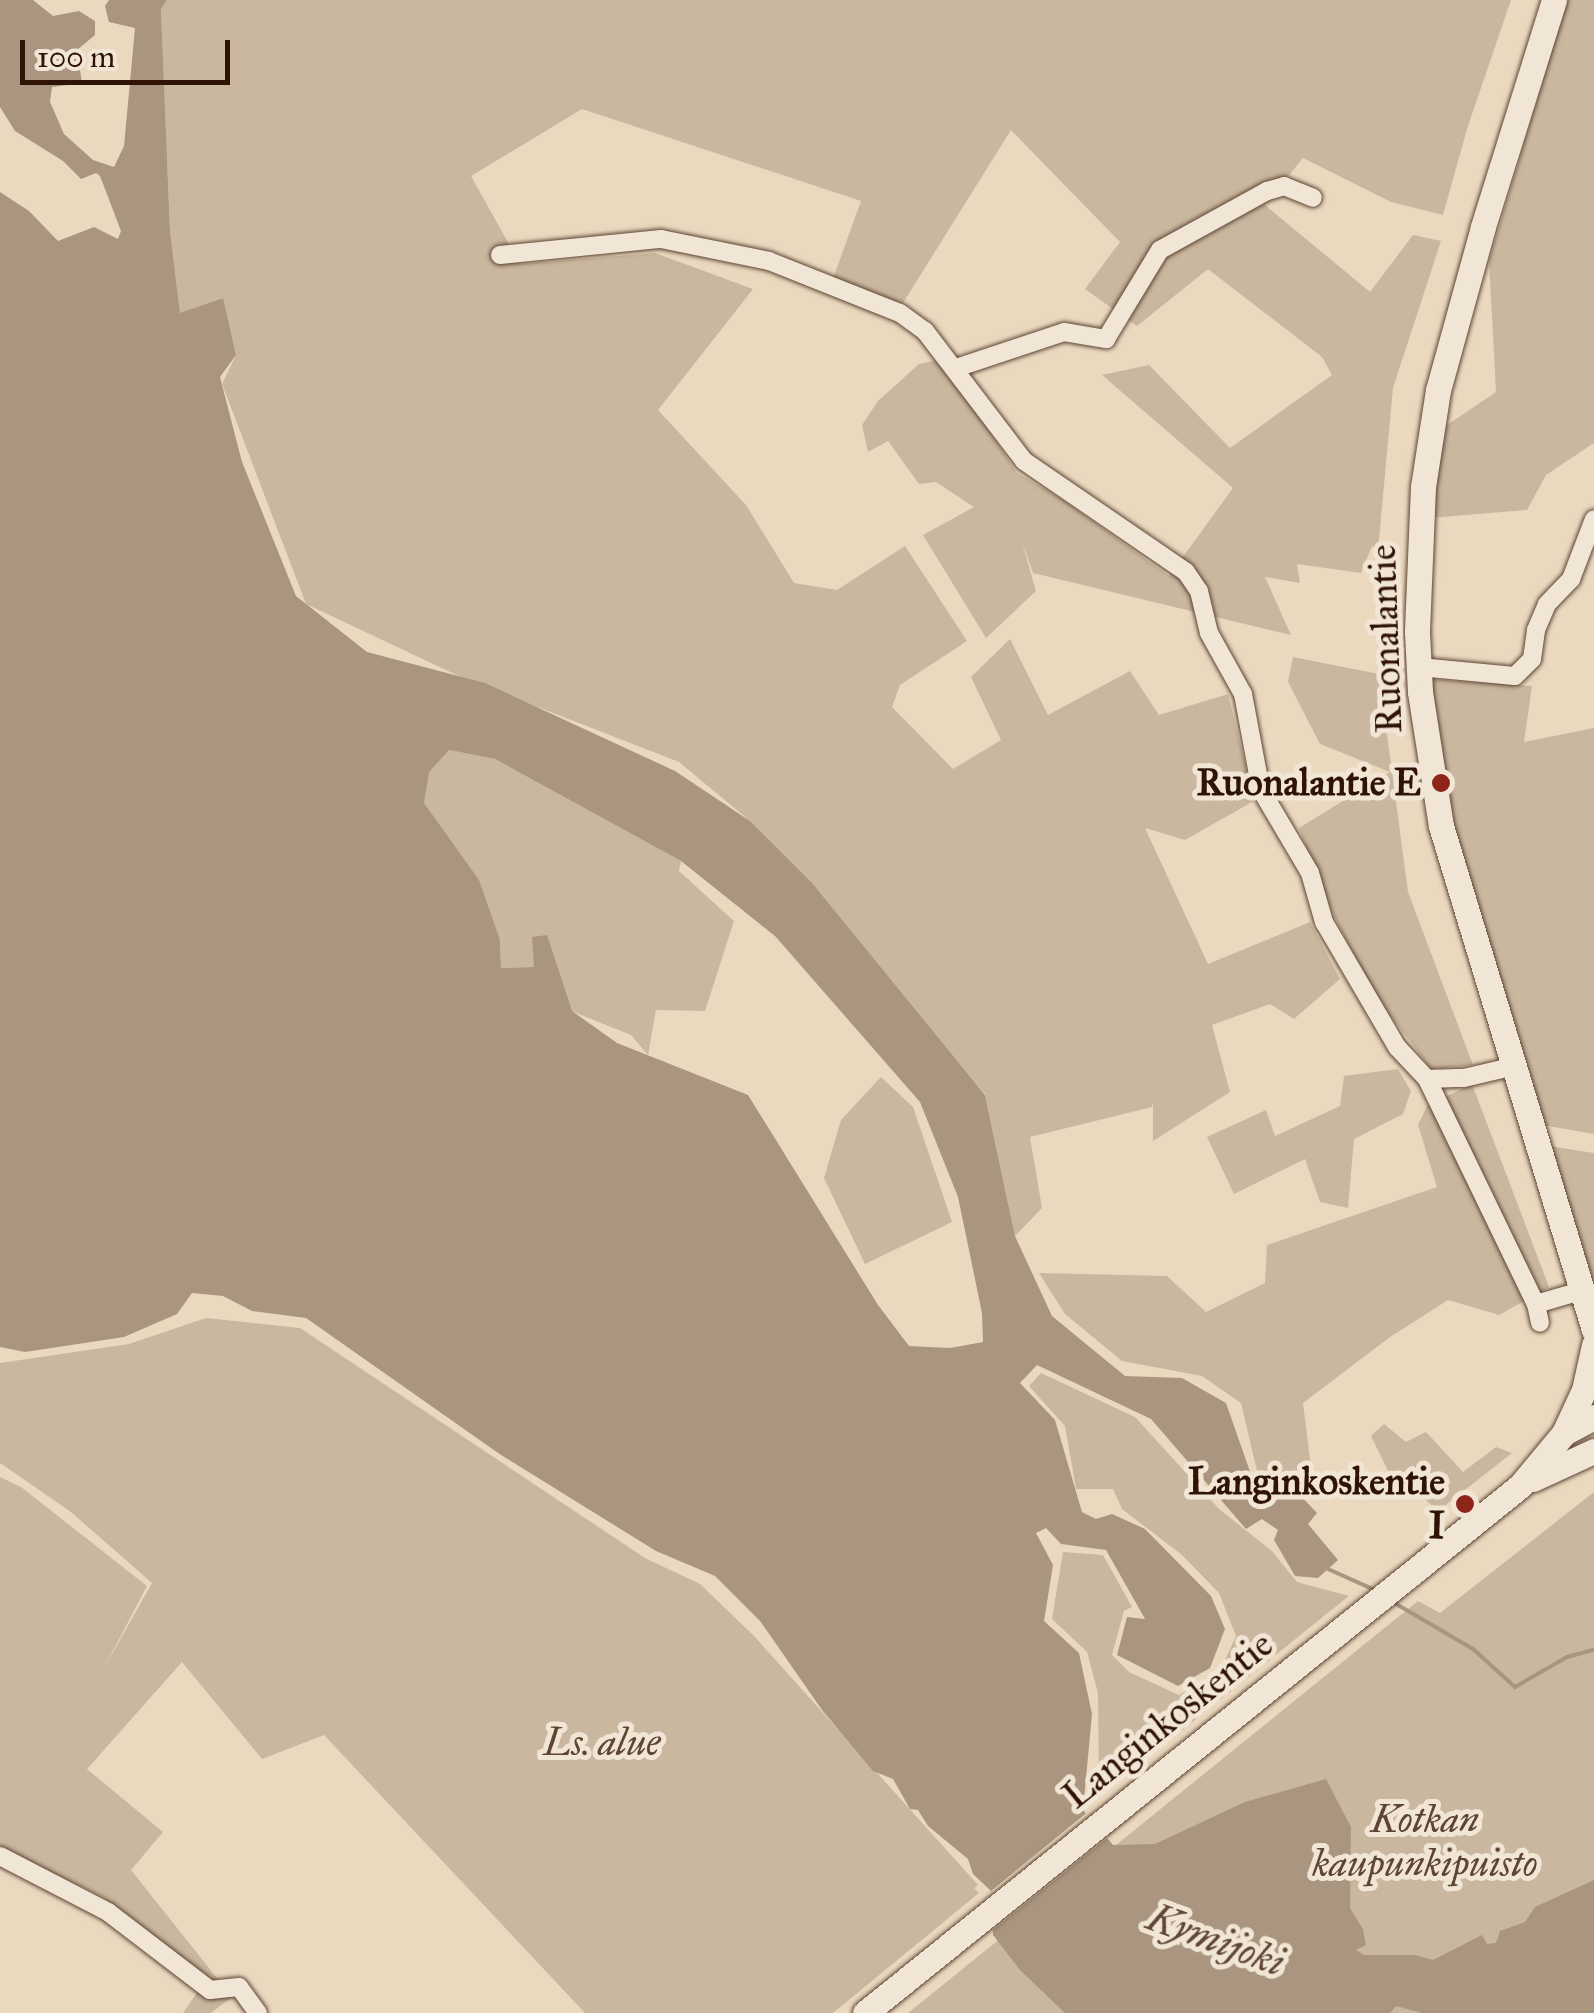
<!DOCTYPE html>
<style>
body{margin:0}
#map{position:relative;width:1594px;height:2013px;overflow:hidden;background:#ead9bf;font-family:"IM FELL Great Primer",serif}
div>[style]{position:absolute}
.green>*{inset:0;background:#cab79f}
.water>*{inset:0;background:#aa9680}
.pier>*{inset:0;background:#ead9bf}
.stream>*{height:4px;margin:-2px;padding:0 2px;transform-origin:2px;border-radius:2px;background:#aa9680}
.roads{filter:drop-shadow(0 0 2px #5e4434) drop-shadow(0 0 2px #5e4434)}
.street>*{height:18px;margin:-9px;padding:0 9px;transform-origin:9px;border-radius:9px;background:#f1e6d5}
.secondary>*{height:25px;margin:-12.5px;padding:0 12.5px;transform-origin:12.5px;border-radius:12.5px;background:#f1e6d5}
.dots>*{width:28px;height:28px;translate:-50% -50%;box-sizing:border-box;border:5px solid #f1e6d5;border-radius:50%}
span{translate:-50% -50%;white-space:nowrap;text-align:center;line-height:1.15;-webkit-text-stroke:10px #f1e6d5;paint-order:stroke}
.street-label{font-size:38px;color:#2f1305}
.poi-label{font-size:38px;color:#2f1305;font-weight:700}
.right{translate:-100% -50%;text-align:right}
.park-label{font-size:38px;color:#5e4433;font-style:italic}
.water-label{font-size:40px;color:#604736;font-style:italic}
.scale{position:absolute;left:20px;top:40px;width:210px;height:45px;box-sizing:border-box;border:5px solid #2f1305;border-top:0;padding-left:12px;font-size:30px;line-height:35px;white-space:nowrap;color:#2f1305;-webkit-text-stroke:8px #f1e6d5;paint-order:stroke}
</style>
<div id="map">
<div class="green">
<i style="clip-path:polygon(167px 0,1511px 0,1467px 129px,1443px 215px,1391px 202px,1303px 158px,1265px 205px,1370px 292px,1413px 235px,1441px 241px,1393px 388px,1378px 550px,1372px 546px,1361px 573px,1297px 564px,1300px 583px,1265px 577px,1291px 635px,1033px 573px,1022px 542px,1036px 591px,986px 638px,923px 535px,974px 507px,936px 482px,919px 484px,888px 441px,868px 452px,862px 425px,878px 401px,919px 364px,942px 359px,1017px 473px,1060px 498px,1169px 576px,1233px 488px,1102px 375px,1149px 365px,1230px 448px,1332px 375px,1322px 357px,1208px 269px,1137px 326px,1085px 289px,1120px 242px,1011px 130px,903px 303px,830px 287px,861px 201px,582px 109px,471px 176px,520px 264px,655px 253px,753px 289px,658px 410px,746px 505px,794px 583px,837px 590px,905px 546px,967px 641px,900px 685px,892px 707px,953px 769px,1001px 740px,971px 677px,1010px 639px,1048px 715px,1130px 671px,1159px 715px,1228px 694px,1254px 801px,1185px 840px,1145px 828px,1208px 964px,1310px 922px,1340px 979px,1294px 1019px,1270px 1004px,1212px 1025px,1230px 1092px,1153px 1141px,1153px 1102px,1152px 1107px,1030px 1137px,1042px 1208px,1015px 1236px,985px 1094px,750px 821px,679px 762px,463px 678px,306px 604px,222px 384px,236px 355px,222px 298px,180px 314px,170px 231px,161px 9px)"></i>
<i style="clip-path:polygon(1567px 0,1594px 0,1594px 443px,1546px 475px,1527px 510px,1430px 518px,1444px 427px,1496px 392px,1489px 261px)"></i>
<i style="clip-path:polygon(1293px 657px,1379px 674px,1408px 892px,1473px 1065px,1431px 1069px,1375px 995px,1334px 916px,1299px 828px,1390px 772px,1320px 744px,1288px 682px)"></i>
<i style="clip-path:polygon(1427px 679px,1532px 686px,1524px 742px,1594px 728px,1594px 1134px,1542px 1125px,1457px 848px)"></i>
<i style="clip-path:polygon(449px 750px,495px 759px,681px 861px,679px 871px,734px 921px,705px 1011px,656px 1010px,648px 1055px,631px 1035px,571px 1011px,546px 935px,535px 967px,501px 968px,500px 940px,424px 803px,428px 772px)"></i>
<i style="clip-path:polygon(1398px 1069px,1411px 1091px,1403px 1114px,1354px 1139px,1348px 1208px,1320px 1202px,1305px 1159px,1234px 1194px,1207px 1137px,1266px 1110px,1275px 1136px,1340px 1106px,1344px 1076px)"></i>
<i style="clip-path:polygon(881px 1077px,913px 1107px,952px 1222px,865px 1264px,824px 1178px,841px 1120px)"></i>
<i style="clip-path:polygon(1472px 1084px,1549px 1287px,1499px 1315px,1448px 1300px,1390px 1337px,1303px 1403px,1312px 1475px,1294px 1479px,1257px 1471px,1241px 1403px,1202px 1376px,1122px 1361px,1065px 1314px,1039px 1273px,1167px 1276px,1206px 1312px,1265px 1283px,1267px 1245px,1437px 1187px,1418px 1125px,1427px 1106px)"></i>
<i style="clip-path:polygon(1549px 1146px,1594px 1153px,1594px 1284px,1588px 1269px)"></i>
<i style="clip-path:polygon(206px 1318px,300px 1328px,645px 1558px,700px 1584px,754px 1636px,978px 1885px,974px 1888px,979px 1893px,833px 2013px,585px 2013px,324px 1735px,262px 1759px,182px 1662px,87px 1769px,163px 1832px,131px 1870px,232px 1997px,211px 2013px,183px 2013px,207px 1978px,105px 1898px,0 1847px,0 1477px,21px 1487px,147px 1586px,104px 1668px,152px 1583px,71px 1512px,0 1463px,0 1363px,129px 1344px)"></i>
<i style="clip-path:polygon(1041px 1373px,1135px 1417px,1219px 1509px,1272px 1551px,1297px 1582px,1349px 1596px,1099px 1797px,1098px 1693px,1087px 1652px,1052px 1619px,1063px 1552px,1103px 1555px,1132px 1607px,1124px 1611px,1112px 1655px,1129px 1672px,1179px 1695px,1221px 1669px,1236px 1636px,1219px 1593px,1182px 1555px,1122px 1509px,1113px 1489px,1076px 1489px,1065px 1426px,1029px 1386px)"></i>
<i style="clip-path:polygon(1384px 1424px,1406px 1442px,1426px 1432px,1463px 1472px,1496px 1447px,1512px 1453px,1438px 1511px,1419px 1494px,1392px 1479px,1371px 1436px)"></i>
<i style="clip-path:polygon(1594px 1492px,1594px 2013px,908px 2013px,1418px 1601px,1440px 1613px)"></i>
</div>
<div class="water">
<i style="clip-path:polygon(evenodd,0 0,33px 0,53px 16px,79px 11px,95px 21px,95px 35px,77px 50px,82px 83px,52px 87px,50px 102px,64px 134px,93px 160px,114px 167px,124px 146px,135px 28px,109px 22px,105px 6px,109px 0,167px 0,161px 9px,170px 231px,180px 313px,223px 298px,236px 355px,220px 377px,242px 462px,296px 596px,367px 652px,485px 683px,675px 771px,750px 821px,812px 883px,985px 1095px,1015px 1236px,1052px 1316px,1125px 1376px,1182px 1378px,1226px 1403px,1253px 1480px,1282px 1476px,1317px 1513px,1308px 1524px,1338px 1560px,1318px 1578px,1295px 1576px,1274px 1540px,1278px 1530px,1262px 1519px,1246px 1529px,1151px 1419px,1037px 1365px,1020px 1383px,1055px 1420px,1082px 1512px,1096px 1519px,1112px 1514px,1145px 1529px,1211px 1596px,1225px 1629px,1210px 1668px,1178px 1686px,1117px 1655px,1127px 1617px,1145px 1619px,1106px 1550px,1061px 1544px,1046px 1528px,1036px 1533px,1053px 1565px,1044px 1621px,1079px 1653px,1092px 1714px,1083px 1810px,1113px 1845px,1155px 1844px,1245px 1802px,1326px 1779px,1351px 1827px,1350px 1908px,1363px 1929px,1366px 1945px,1356px 1950px,1364px 1955px,1415px 1955px,1433px 1960px,1482px 1935px,1487px 1944px,1496px 1943px,1500px 1931px,1525px 1922px,1535px 1907px,1594px 1880px,1594px 2013px,1422px 2013px,1396px 2006px,1390px 2013px,1065px 2013px,1020px 1970px,993px 1935px,991px 1891px,973px 1874px,968px 1859px,928px 1826px,918px 1810px,910px 1809px,893px 1779px,873px 1771px,822px 1710px,760px 1621px,715px 1576px,656px 1551px,501px 1455px,306px 1318px,252px 1311px,223px 1296px,192px 1293px,177px 1314px,124px 1337px,25px 1352px,0 1347px,0 192px,29px 211px,58px 241px,94px 227px,118px 239px,121px 231px,100px 176px,96px 173px,81px 179px,63px 161px,15px 131px,0 107px,0 0,449px 750px,495px 759px,681px 861px,775px 936px,920px 1102px,958px 1197px,982px 1313px,983px 1342px,950px 1348px,909px 1346px,878px 1305px,748px 1095px,617px 1043px,572px 1011px,547px 935px,532px 937px,534px 967px,501px 968px,500px 940px,479px 880px,424px 803px,429px 772px,449px 750px)"></i>
</div>
<div class="pier">
<i style="clip-path:polygon(1090px 1810px,1111px 1835px,988px 1934px,986px 1895px)"></i>
</div>
<div class="stream">
<i style="left:1328px;top:1569px;width:51px;rotate:24.1deg"></i>
<i style="left:1391px;top:1601px;width:95px;rotate:30.3deg"></i>
<i style="left:1473px;top:1649px;width:57px;rotate:42.1deg"></i>
<i style="left:1515px;top:1687px;width:60px;rotate:-30deg"></i>
<i style="left:1567px;top:1657px;width:28px;rotate:-15deg"></i>
</div>
<div class="roads">
<div class="street">
<i style="left:500px;top:255px;width:162px;rotate:-5.7deg"></i>
<i style="left:661px;top:239px;width:110px;rotate:11.5deg"></i>
<i style="left:769px;top:261px;width:141px;rotate:21.7deg"></i>
<i style="left:900px;top:313px;width:31px;rotate:36deg"></i>
<i style="left:925px;top:331px;width:163px;rotate:52.7deg"></i>
<i style="left:1024px;top:461px;width:196px;rotate:34.4deg"></i>
<i style="left:1186px;top:572px;width:23px;rotate:56deg"></i>
<i style="left:1199px;top:591px;width:43px;rotate:76.6deg"></i>
<i style="left:1209px;top:633px;width:70px;rotate:60.9deg"></i>
<i style="left:1243px;top:694px;width:98px;rotate:79.4deg"></i>
<i style="left:1261px;top:790px;width:96px;rotate:59.4deg"></i>
<i style="left:1310px;top:873px;width:51px;rotate:74.1deg"></i>
<i style="left:1324px;top:922px;width:145px;rotate:59.7deg"></i>
<i style="left:1397px;top:1047px;width:44px;rotate:46.8deg"></i>
<i style="left:1427px;top:1079px;width:37px;rotate:-2deg"></i>
<i style="left:1464px;top:1078px;width:48px;rotate:-13.2deg"></i>
<i style="left:956px;top:368px;width:114px;rotate:-18.4deg"></i>
<i style="left:1064px;top:332px;width:43px;rotate:9.5deg"></i>
<i style="left:1106px;top:339px;width:104px;rotate:-58.8deg"></i>
<i style="left:1160px;top:250px;width:122px;rotate:-28.9deg"></i>
<i style="left:1267px;top:191px;width:18px;rotate:-16deg"></i>
<i style="left:1284px;top:186px;width:31px;rotate:22deg"></i>
<i style="left:1419px;top:667px;width:96px;rotate:5.4deg"></i>
<i style="left:1515px;top:676px;width:24px;rotate:-45deg"></i>
<i style="left:1532px;top:659px;width:29px;rotate:-82deg"></i>
<i style="left:1536px;top:630px;width:28px;rotate:-67deg"></i>
<i style="left:1547px;top:604px;width:35px;rotate:-46deg"></i>
<i style="left:1571px;top:579px;width:64px;rotate:-69deg"></i>
<i style="left:1427px;top:1079px;width:250px;rotate:64.2deg"></i>
<i style="left:1536px;top:1304px;width:19px;rotate:78deg"></i>
<i style="left:1536px;top:1304px;width:47px;rotate:-16.1deg"></i>
<i style="left:0;top:1856px;width:122px;rotate:27.4deg"></i>
<i style="left:108px;top:1912px;width:128px;rotate:37.4deg"></i>
<i style="left:210px;top:1990px;width:29px;rotate:-6deg"></i>
<i style="left:239px;top:1987px;width:32px;rotate:54deg"></i>
</div>
<div class="secondary">
<i style="left:1554px;top:0;width:238px;rotate:107.4deg"></i>
<i style="left:1483px;top:227px;width:169px;rotate:105.4deg"></i>
<i style="left:1438px;top:390px;width:98px;rotate:98.8deg"></i>
<i style="left:1423px;top:487px;width:145px;rotate:92.4deg"></i>
<i style="left:1417px;top:632px;width:60px;rotate:87.1deg"></i>
<i style="left:1420px;top:692px;width:136px;rotate:81.1deg"></i>
<i style="left:1441px;top:826px;width:527px;rotate:73.11deg"></i>
<i style="left:1564px;top:1433px;width:47px;rotate:-65.1deg"></i>
<i style="left:1584px;top:1390px;width:46px;rotate:-77.5deg"></i>
<i style="left:1533px;top:1479px;width:67px;rotate:-24.7deg"></i>
<i style="left:865px;top:2013px;width:841px;rotate:-38.82deg"></i>
<i style="left:1520px;top:1486px;width:69px;rotate:-50.3deg"></i>
<i style="left:1564px;top:1433px;width:34px;rotate:-28deg"></i>
</div>
</div>
<div class="dots">
<i style="left:1441px;top:783px;background:#8f2418"></i>
<i style="left:1465px;top:1504px;background:#8f2418"></i>
</div>
<div class="street-label">
<span style="left:1386px;top:639px;rotate:-92deg">Ruonalantie</span>
<span style="left:1168px;top:1720px;rotate:-39deg">Langinkoskentie</span>
</div>
<div class="poi-label">
<span class="right" style="left:1421px;top:783px">Ruonalantie E</span>
<span class="right" style="left:1445px;top:1504px">Langinkoskentie<br>I</span>
</div>
<div class="park-label">
<span style="left:602px;top:1743px">Ls. alue</span>
<span style="left:1425px;top:1842px">Kotkan<br>kaupunkipuisto</span>
</div>
<div class="water-label">
<span style="left:1216px;top:1940px;rotate:20deg">Kymijoki</span>
</div>
<div class="scale">100 m</div>
</div>
